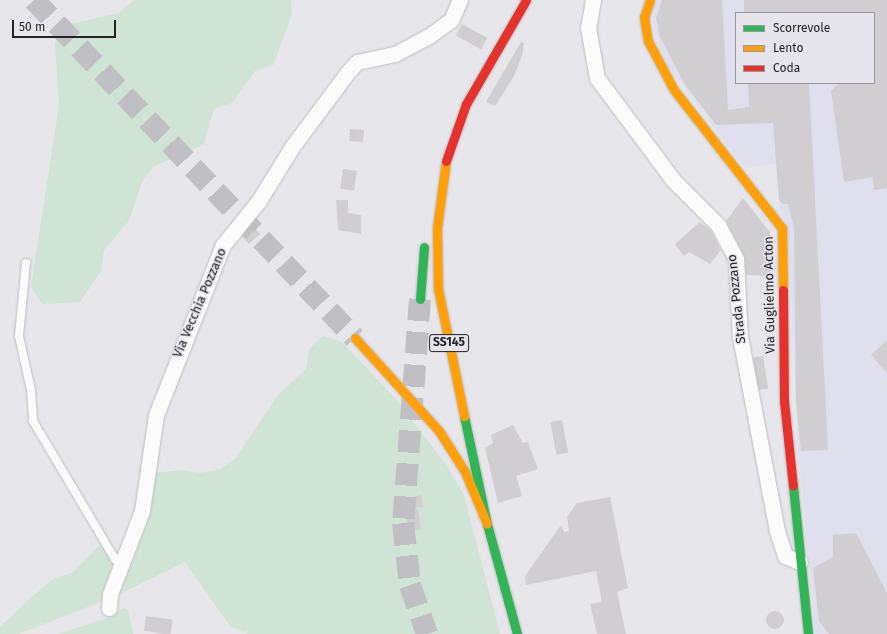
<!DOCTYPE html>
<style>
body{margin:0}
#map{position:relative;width:887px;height:634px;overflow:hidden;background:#e7e6ea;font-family:"Fira Sans",sans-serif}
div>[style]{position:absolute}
.industrial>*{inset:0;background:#e0dfed}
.green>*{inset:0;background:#cfe4d4}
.building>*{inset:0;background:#d0ced1;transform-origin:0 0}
.round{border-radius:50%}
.primary-tunnel>*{height:22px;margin-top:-11px;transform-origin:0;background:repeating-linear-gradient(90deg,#c0bfc3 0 22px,transparent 0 33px)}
.highway-tunnel>*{height:22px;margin-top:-11px;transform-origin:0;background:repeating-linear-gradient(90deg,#c0bfc3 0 22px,transparent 0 33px)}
.roads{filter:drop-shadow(0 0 1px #bebdc1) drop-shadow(0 0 1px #bebdc1)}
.lane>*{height:8px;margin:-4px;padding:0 4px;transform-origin:4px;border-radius:4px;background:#fbfbfc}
.street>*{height:15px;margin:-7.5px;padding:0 7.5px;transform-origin:7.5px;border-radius:7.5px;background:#fbfbfc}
.fast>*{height:9px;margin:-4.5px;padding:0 4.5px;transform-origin:4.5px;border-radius:4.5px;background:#30b455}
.slow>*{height:9px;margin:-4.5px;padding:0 4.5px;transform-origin:4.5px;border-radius:4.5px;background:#ff9f0a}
.jam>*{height:9px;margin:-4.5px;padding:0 4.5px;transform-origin:4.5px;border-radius:4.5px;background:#e5322d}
span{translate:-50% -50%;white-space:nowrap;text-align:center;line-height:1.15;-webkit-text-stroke:3px #e6e4ec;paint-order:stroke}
.shield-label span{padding:1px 3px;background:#e6e4ec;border:1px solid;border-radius:3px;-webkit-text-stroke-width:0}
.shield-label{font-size:12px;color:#242326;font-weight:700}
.street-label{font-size:13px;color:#242326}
.legend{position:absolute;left:735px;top:12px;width:140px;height:72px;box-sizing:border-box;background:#e6e4ec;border:1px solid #98979d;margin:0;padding:5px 7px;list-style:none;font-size:12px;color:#242326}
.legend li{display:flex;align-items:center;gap:8px;height:20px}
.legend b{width:20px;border:1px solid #98979d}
.scale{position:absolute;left:12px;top:20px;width:104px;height:18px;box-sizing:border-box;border:2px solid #242326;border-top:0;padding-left:5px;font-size:12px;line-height:14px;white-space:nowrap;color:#242326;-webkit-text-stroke:3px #e6e4ec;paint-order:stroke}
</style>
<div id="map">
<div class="industrial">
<i style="clip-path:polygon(evenodd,655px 0,887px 0,887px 634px,816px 634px,798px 451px,788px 230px,779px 206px,776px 164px,744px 167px,665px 62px,653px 22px,655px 0,736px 13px,874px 13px,874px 83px,736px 83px,736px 13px)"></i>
</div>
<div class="green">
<i style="clip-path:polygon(134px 0,291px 0,292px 14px,273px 65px,255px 71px,232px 103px,214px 109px,204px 144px,153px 167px,142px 182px,129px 221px,104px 250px,101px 271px,80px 302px,42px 304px,31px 287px,59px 105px,55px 44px,62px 26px,119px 13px)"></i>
<i style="clip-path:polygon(323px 336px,342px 342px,394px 397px,446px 464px,464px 495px,500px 634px,249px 634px,230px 626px,185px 562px,116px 596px,18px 634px,0 634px,0 627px,25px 603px,53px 579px,72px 573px,99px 546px,134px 562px,154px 473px,181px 470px,200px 473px,220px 469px,235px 459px,278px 395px,306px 369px,309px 349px)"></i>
<i style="clip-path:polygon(124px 608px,128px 610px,133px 634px,58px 634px,108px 618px)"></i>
</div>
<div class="building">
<i style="clip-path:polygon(662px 0,722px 0,728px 110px,749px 107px,748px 83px,809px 83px,828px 450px,801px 451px,796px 400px,794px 228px,788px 204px,782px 204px,779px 199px,773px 123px,716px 125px,684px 83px,660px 37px,656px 18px)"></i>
<i style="clip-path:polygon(744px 0,887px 0,887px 188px,874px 190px,873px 177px,844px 182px,831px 91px,839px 83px,874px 83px,874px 13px,744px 13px)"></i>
<i style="left:462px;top:24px;width:29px;height:13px;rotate:29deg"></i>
<i style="clip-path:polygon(521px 42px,524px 43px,522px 56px,514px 76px,495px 106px,486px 102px)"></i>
<i style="left:350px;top:129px;width:14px;height:12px;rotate:4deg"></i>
<i style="left:343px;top:169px;width:14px;height:20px;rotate:8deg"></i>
<i style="clip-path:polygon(743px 198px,770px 232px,771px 276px,746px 275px,744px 255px,726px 221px)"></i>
<i style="clip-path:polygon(336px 200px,348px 200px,348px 213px,361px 215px,361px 234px,338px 230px)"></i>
<i style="clip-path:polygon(700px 222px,711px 231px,721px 250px,710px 264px,689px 252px,684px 256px,675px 244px)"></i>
<i style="left:252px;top:225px;width:12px;height:15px;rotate:48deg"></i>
<i style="clip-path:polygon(887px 340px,887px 373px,871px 355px)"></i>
<i style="left:763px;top:356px;width:33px;height:10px;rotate:81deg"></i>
<i style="left:562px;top:420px;width:33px;height:12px;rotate:79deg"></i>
<i style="clip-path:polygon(513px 425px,523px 443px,528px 442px,538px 469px,516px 476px,522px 496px,498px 503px,485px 448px,493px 443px,491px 435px)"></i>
<i style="clip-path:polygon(421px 495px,423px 507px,410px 509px,407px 498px)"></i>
<i style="clip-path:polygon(610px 497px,628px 588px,617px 592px,626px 634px,597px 634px,590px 604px,602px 602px,596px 571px,526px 585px,525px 576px,561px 525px,564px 532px,569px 531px,567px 517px,577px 503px)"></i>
<i style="left:418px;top:509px;width:21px;height:13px;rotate:82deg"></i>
<i style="clip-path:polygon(856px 533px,887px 593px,887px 634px,829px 634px,819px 621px,813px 568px,833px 557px,833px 535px)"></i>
<i class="round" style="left:766px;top:611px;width:18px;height:18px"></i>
<i style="left:146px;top:616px;width:27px;height:15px;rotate:8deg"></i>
</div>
<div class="primary-tunnel">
<i style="left:420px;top:299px;width:225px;rotate:94.3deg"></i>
<i style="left:403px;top:523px;width:62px;rotate:83.6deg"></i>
<i style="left:410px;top:585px;width:52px;rotate:70.9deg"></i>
</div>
<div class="highway-tunnel">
<i style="left:34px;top:0;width:466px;rotate:46.5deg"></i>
</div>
<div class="roads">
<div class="lane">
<i style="left:26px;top:263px;width:73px;rotate:95.5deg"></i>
<i style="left:19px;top:336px;width:55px;rotate:77.5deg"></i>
<i style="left:31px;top:390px;width:31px;rotate:86deg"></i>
<i style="left:33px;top:421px;width:161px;rotate:59.3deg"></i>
<i style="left:115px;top:559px;width:10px;rotate:-11deg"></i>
</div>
<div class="street">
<i style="left:593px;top:0;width:27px;rotate:100deg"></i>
<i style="left:588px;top:27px;width:52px;rotate:80deg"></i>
<i style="left:597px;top:78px;width:127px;rotate:53.3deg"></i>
<i style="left:673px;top:180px;width:64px;rotate:45deg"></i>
<i style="left:718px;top:225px;width:38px;rotate:62deg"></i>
<i style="left:736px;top:259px;width:78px;rotate:87.1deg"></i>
<i style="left:740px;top:337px;width:197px;rotate:79.2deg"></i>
<i style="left:777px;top:531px;width:26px;rotate:72deg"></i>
<i style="left:785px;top:556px;width:16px;rotate:22deg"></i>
<i style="left:109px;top:608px;width:14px;rotate:-86deg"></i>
<i style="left:110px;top:594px;width:89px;rotate:-68.9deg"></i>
<i style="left:142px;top:511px;width:97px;rotate:-81.7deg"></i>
<i style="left:156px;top:415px;width:183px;rotate:-68.5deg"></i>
<i style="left:223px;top:245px;width:55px;rotate:-50.9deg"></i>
<i style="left:258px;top:202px;width:65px;rotate:-58.3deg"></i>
<i style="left:292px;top:147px;width:94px;rotate:-53.3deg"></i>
<i style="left:348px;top:72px;width:13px;rotate:-48deg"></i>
<i style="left:357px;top:62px;width:39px;rotate:-12deg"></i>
<i style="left:395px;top:54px;width:38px;rotate:-28deg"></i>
<i style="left:429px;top:36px;width:27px;rotate:-36deg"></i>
<i style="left:451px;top:20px;width:22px;rotate:-66deg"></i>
</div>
<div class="fast">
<i style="left:420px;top:299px;width:52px;rotate:-85.6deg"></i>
<i style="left:464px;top:416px;width:110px;rotate:78deg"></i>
<i style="left:487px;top:524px;width:114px;rotate:74.7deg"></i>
<i style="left:793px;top:486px;width:149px;rotate:84.2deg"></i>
</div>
<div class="slow">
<i style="left:650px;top:0;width:18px;rotate:109deg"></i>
<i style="left:644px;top:17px;width:24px;rotate:81deg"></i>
<i style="left:648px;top:41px;width:55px;rotate:62deg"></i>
<i style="left:674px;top:90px;width:175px;rotate:52deg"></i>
<i style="left:782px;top:228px;width:62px;rotate:89.1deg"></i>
<i style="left:446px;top:161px;width:68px;rotate:97.7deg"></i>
<i style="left:437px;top:228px;width:61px;rotate:89.1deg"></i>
<i style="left:438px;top:289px;width:130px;rotate:78.4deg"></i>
<i style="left:355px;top:338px;width:125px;rotate:47.9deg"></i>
<i style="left:439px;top:431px;width:49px;rotate:57.6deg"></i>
<i style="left:465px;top:472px;width:56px;rotate:67.1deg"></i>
</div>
<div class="jam">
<i style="left:446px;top:161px;width:60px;rotate:-70.7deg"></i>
<i style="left:466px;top:104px;width:120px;rotate:-60deg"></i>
<i style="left:783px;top:290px;width:111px;rotate:89.5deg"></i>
<i style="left:784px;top:401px;width:85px;rotate:84deg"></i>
</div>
</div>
<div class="shield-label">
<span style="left:449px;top:343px">SS145</span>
</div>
<div class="street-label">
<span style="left:770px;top:295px;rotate:-91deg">Via Guglielmo Acton</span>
<span style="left:737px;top:299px;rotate:-96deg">Strada Pozzano</span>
<span style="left:200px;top:303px;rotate:-67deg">Via Vecchia Pozzano</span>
</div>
<ul class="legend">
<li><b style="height:5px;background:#30b455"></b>Scorrevole</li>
<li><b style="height:5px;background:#ff9f0a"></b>Lento</li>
<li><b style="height:5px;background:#e5322d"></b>Coda</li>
</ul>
<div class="scale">50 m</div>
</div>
